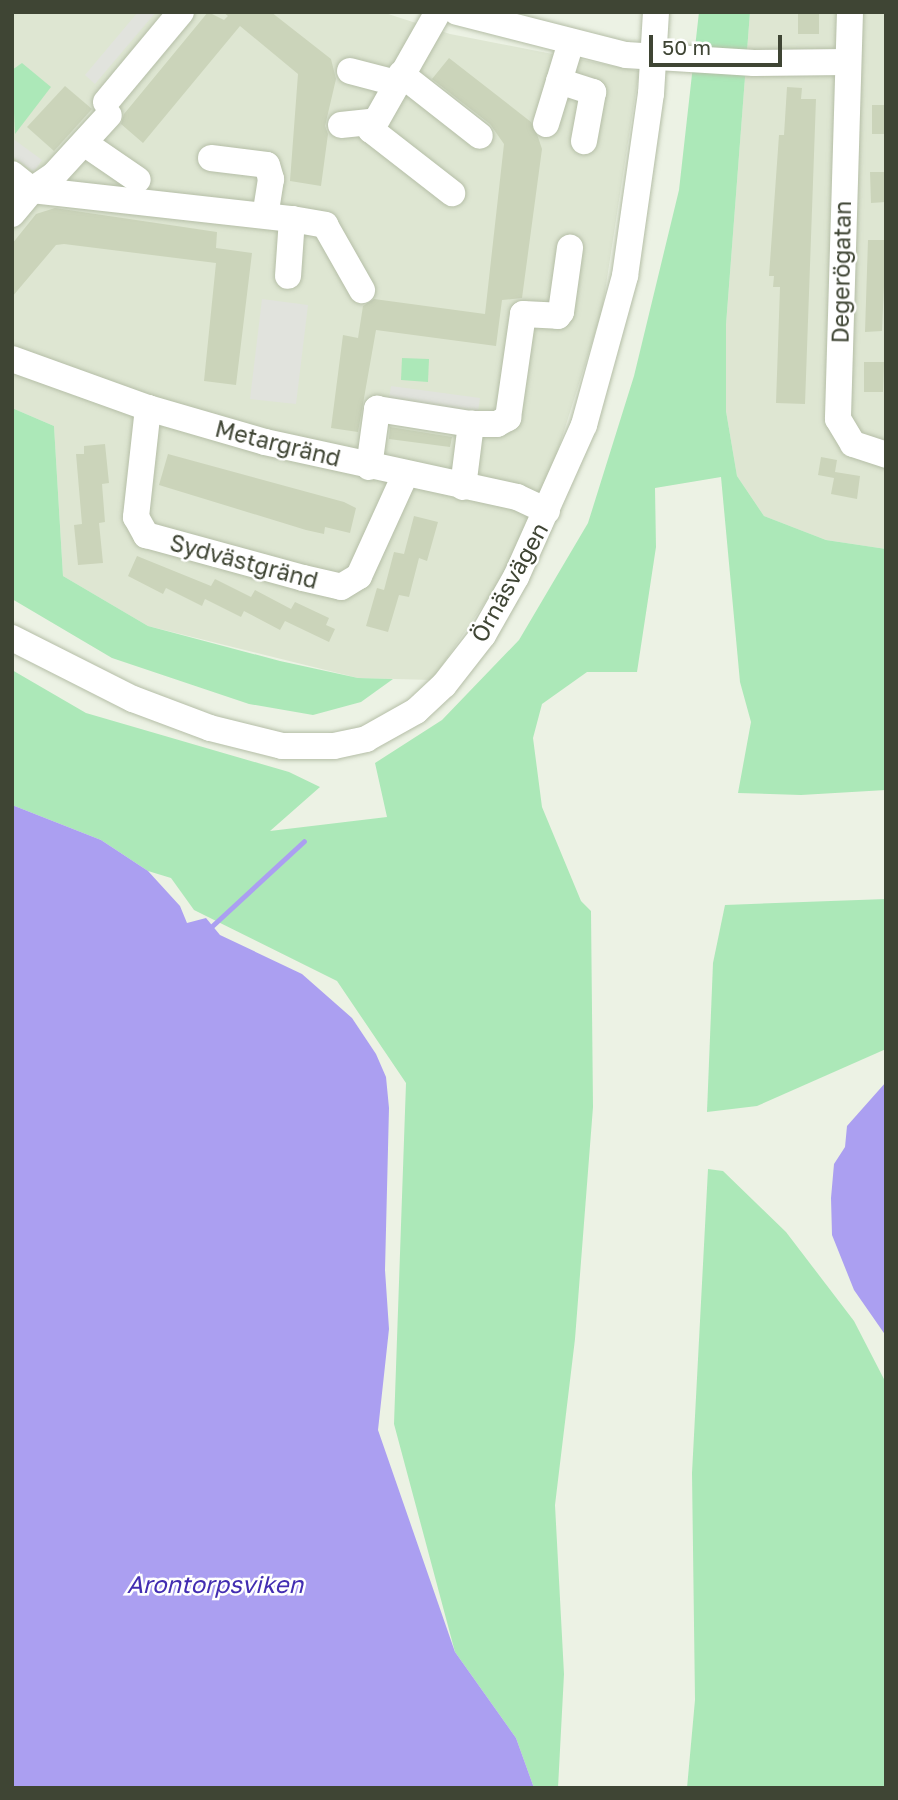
<!DOCTYPE html>
<html>
<head>
<meta charset="utf-8">
<style>
  body { margin:0 }
  #map { position:relative; width:898px; height:1800px; overflow:hidden; background:#ecf2e4; font-family:"Golos Text",sans-serif }
  div>[style] { position:absolute }
  .residential>* { inset:0; background:#dee6d2 }
  .green>* { inset:0; background:#ace8b8 }
  .parking>* { inset:0; background:#e1e3dd }
  .water>* { inset:0; background:#ab9ff1 }
  .stream>* { height:5px; margin:-2.5px; padding:0 2.5px; transform-origin:2.5px; border-radius:2.5px; background:#ab9ff1 }
  .building>* { inset:0; background:#cbd4ba }
  .roads { filter:drop-shadow(0 0 2px #b5bea7) drop-shadow(0 0 2px #b5bea7) }
  .minor>* { height:26px; margin:-13px; padding:0 13px; transform-origin:13px; border-radius:13px; background:#fff }
  span { translate:-50% -50%; white-space:nowrap; text-align:center; line-height:1.15; -webkit-text-stroke:5px #fff; paint-order:stroke }
  .street-label { font-size:23px; color:#3f4534 }
  .water-label { font-size:24px; color:#422db1; font-style:italic }
  .frame { position:absolute; inset:0; border:14px solid #3f4534; pointer-events:none }
  .scale { position:absolute; left:649px; top:35px; width:133px; height:32px; box-sizing:border-box; border:4px solid #3f4534; border-top:0; padding-left:9px; font-size:21px; line-height:24px; white-space:nowrap; color:#3f4534; -webkit-text-stroke:5px #fff; paint-order:stroke }
</style>
</head>
<body>
<div id="map">
  <div class="residential">
    <i style="clip-path:polygon(12px 12px,382px 12px,450px 34px,639px 71px,602px 311px,551px 472px,499px 582px,432px 680px,358px 678px,148px 626px,63px 576px,54px 426px,12px 408px)"></i>
    <i style="clip-path:polygon(750px 12px,886px 12px,886px 549px,826px 540px,764px 516px,737px 476px,726px 411px,726px 325px)"></i>
  </div>
  <div class="green">
    <i style="clip-path:polygon(699px 12px,750px 12px,726px 325px,726px 411px,737px 476px,764px 516px,826px 540px,886px 549px,886px 790px,801px 795px,738px 793px,751px 722px,740px 682px,721px 477px,655px 488px,656px 547px,637px 672px,587px 672px,542px 704px,533px 738px,542px 807px,581px 901px,591px 911px,593px 1107px,575px 1339px,555px 1505px,564px 1674px,558px 1788px,534px 1788px,516px 1738px,455px 1652px,394px 1424px,406px 1083px,337px 981px,194px 910px,171px 878px,148px 871px,101px 840px,12px 805px,12px 670px,86px 713px,289px 772px,320px 787px,270px 831px,387px 817px,375px 763px,442px 720px,519px 640px,588px 523px,634px 376px,679px 190px)"></i>
    <i style="clip-path:polygon(22px 63px,51px 87px,15px 134px,12px 70px)"></i>
    <i style="clip-path:polygon(402px 358px,429px 359px,428px 382px,401px 380px)"></i>
    <i style="clip-path:polygon(12px 408px,54px 426px,63px 576px,148px 626px,280px 661px,358px 678px,393px 679px,361px 702px,313px 715px,249px 704px,112px 658px,12px 599px)"></i>
    <i style="clip-path:polygon(886px 899px,886px 1049px,757px 1106px,707px 1112px,713px 963px,725px 905px)"></i>
    <i style="clip-path:polygon(708px 1169px,723px 1171px,786px 1232px,854px 1321px,886px 1383px,886px 1788px,687px 1788px,695px 1700px,692px 1473px)"></i>
  </div>
  <div class="parking">
    <i style="clip-path:polygon(138px 12px,156px 12px,95px 84px,85px 75px)"></i>
    <i style="clip-path:polygon(12px 138px,42px 160px,34px 172px,12px 156px)"></i>
    <i style="clip-path:polygon(262px 299px,308px 305px,296px 404px,250px 399px)"></i>
    <i style="clip-path:polygon(391px 386px,480px 398px,478px 412px,389px 399px)"></i>
  </div>
  <div class="water">
    <i style="clip-path:polygon(12px 805px,101px 840px,148px 871px,180px 906px,187px 923px,206px 918px,220px 935px,302px 974px,352px 1018px,376px 1054px,386px 1077px,389px 1108px,385px 1270px,389px 1329px,378px 1430px,455px 1652px,516px 1738px,534px 1788px,12px 1788px)"></i>
    <i style="clip-path:polygon(886px 1082px,886px 1336px,854px 1290px,832px 1235px,831px 1198px,834px 1164px,845px 1147px,847px 1126px)"></i>
  </div>
  <div class="stream">
    <i style="left:212px;top:926px;width:125px;rotate:-42.7deg"></i>
  </div>
  <div class="building">
    <i style="clip-path:polygon(208px 12px,224px 20px,228px 16px,223px 12px,271px 12px,331px 59px,336px 79px,325px 126px,328px 134px,321px 186px,290px 181px,298px 74px,240px 26px,143px 143px,121px 124px,124px 114px)"></i>
    <i style="clip-path:polygon(798px 12px,819px 12px,819px 34px,798px 34px)"></i>
    <i style="clip-path:polygon(449px 58px,531px 122px,538px 137px,542px 149px,522px 298px,502px 300px,496px 346px,376px 330px,358px 432px,331px 428px,343px 335px,358px 338px,363px 306px,374px 299px,485px 314px,504px 144px,490px 124px,432px 79px)"></i>
    <i style="clip-path:polygon(65px 86px,92px 109px,54px 151px,27px 127px)"></i>
    <i style="clip-path:polygon(787px 87px,802px 88px,801px 99px,816px 99px,805px 404px,776px 403px,780px 287px,773px 287px,774px 276px,769px 276px,779px 135px,784px 135px)"></i>
    <i style="clip-path:polygon(872px 105px,886px 105px,886px 134px,872px 134px)"></i>
    <i style="clip-path:polygon(870px 172px,886px 172px,886px 202px,871px 203px)"></i>
    <i style="clip-path:polygon(55px 208px,217px 232px,216px 248px,252px 253px,236px 385px,204px 381px,216px 263px,64px 244px,56px 245px,12px 297px,12px 244px,36px 214px)"></i>
    <i style="clip-path:polygon(868px 240px,886px 240px,882px 331px,865px 332px)"></i>
    <i style="clip-path:polygon(864px 362px,884px 362px,883px 392px,864px 392px)"></i>
    <i style="clip-path:polygon(390px 427px,452px 437px,450px 447px,389px 439px)"></i>
    <i style="clip-path:polygon(105px 444px,109px 483px,102px 484px,105px 522px,99px 523px,103px 563px,78px 565px,74px 525px,82px 524px,76px 454px,84px 454px,84px 446px)"></i>
    <i style="clip-path:polygon(168px 454px,344px 502px,356px 508px,350px 533px,325px 527px,324px 534px,306px 530px,159px 485px)"></i>
    <i style="clip-path:polygon(821px 457px,837px 460px,835px 472px,860px 476px,857px 499px,831px 494px,834px 478px,818px 475px)"></i>
    <i style="clip-path:polygon(414px 516px,438px 522px,427px 561px,419px 558px,409px 597px,399px 595px,388px 632px,366px 626px,377px 588px,384px 590px,394px 552px,404px 554px)"></i>
    <i style="clip-path:polygon(137px 556px,211px 586px,215px 579px,251px 597px,255px 590px,291px 609px,295px 602px,329px 618px,326px 625px,335px 629px,329px 642px,285px 621px,280px 630px,244px 611px,241px 617px,205px 599px,202px 606px,166px 588px,163px 594px,128px 576px)"></i>
  </div>
  <div class="roads">
    <div class="minor">
      <i style="left:438px;top:12px;width:136px;rotate:119.6deg"></i>
      <i style="left:371px;top:130px;width:103px;rotate:37.9deg"></i>
      <i style="left:457px;top:12px;width:174px;rotate:14.3deg"></i>
      <i style="left:626px;top:55px;width:128px;rotate:3.6deg"></i>
      <i style="left:754px;top:63px;width:93px;rotate:-0.6deg"></i>
      <i style="left:850px;top:12px;width:407px;rotate:91.7deg"></i>
      <i style="left:838px;top:419px;width:29px;rotate:59deg"></i>
      <i style="left:853px;top:444px;width:35px;rotate:18deg"></i>
      <i style="left:350px;top:71px;width:48px;rotate:14.6deg"></i>
      <i style="left:401px;top:74px;width:100px;rotate:38.1deg"></i>
      <i style="left:559px;top:81px;width:36px;rotate:18deg"></i>
      <i style="left:593px;top:92px;width:50px;rotate:100.4deg"></i>
      <i style="left:106px;top:102px;width:117px;rotate:-50.2deg"></i>
      <i style="left:546px;top:124px;width:86px;rotate:-73deg"></i>
      <i style="left:341px;top:125px;width:31px;rotate:-6deg"></i>
      <i style="left:84px;top:143px;width:65px;rotate:34.4deg"></i>
      <i style="left:211px;top:158px;width:56px;rotate:7.1deg"></i>
      <i style="left:267px;top:165px;width:15px;rotate:74deg"></i>
      <i style="left:271px;top:179px;width:36px;rotate:99deg"></i>
      <i style="left:12px;top:174px;width:26px;rotate:39deg"></i>
      <i style="left:32px;top:190px;width:27px;rotate:-34deg"></i>
      <i style="left:54px;top:175px;width:81px;rotate:-47.5deg"></i>
      <i style="left:12px;top:214px;width:31px;rotate:-50deg"></i>
      <i style="left:32px;top:190px;width:262px;rotate:6.4deg"></i>
      <i style="left:292px;top:219px;width:57px;rotate:94deg"></i>
      <i style="left:292px;top:219px;width:34px;rotate:10deg"></i>
      <i style="left:325px;top:225px;width:75px;rotate:60.4deg"></i>
      <i style="left:12px;top:359px;width:145px;rotate:19.8deg"></i>
      <i style="left:148px;top:408px;width:122px;rotate:16.2deg"></i>
      <i style="left:265px;top:442px;width:258px;rotate:12.3deg"></i>
      <i style="left:517px;top:497px;width:33px;rotate:25deg"></i>
      <i style="left:148px;top:408px;width:110px;rotate:96.3deg"></i>
      <i style="left:136px;top:517px;width:21px;rotate:61deg"></i>
      <i style="left:146px;top:535px;width:163px;rotate:15.3deg"></i>
      <i style="left:303px;top:578px;width:39px;rotate:13deg"></i>
      <i style="left:341px;top:587px;width:21px;rotate:-31deg"></i>
      <i style="left:359px;top:576px;width:111px;rotate:-65.5deg"></i>
      <i style="left:369px;top:467px;width:59px;rotate:-82.1deg"></i>
      <i style="left:377px;top:409px;width:95px;rotate:9.1deg"></i>
      <i style="left:471px;top:424px;width:26px"></i>
      <i style="left:497px;top:424px;width:13px;rotate:-29deg"></i>
      <i style="left:508px;top:418px;width:105px;rotate:-81.8deg"></i>
      <i style="left:523px;top:314px;width:35px;rotate:3deg"></i>
      <i style="left:558px;top:316px;width:5px;rotate:-53deg"></i>
      <i style="left:561px;top:312px;width:65px;rotate:-82deg"></i>
      <i style="left:463px;top:487px;width:64px;rotate:-82.8deg"></i>
      <i style="left:12px;top:638px;width:136px;rotate:26.8deg"></i>
      <i style="left:133px;top:699px;width:82px;rotate:20.6deg"></i>
      <i style="left:210px;top:728px;width:74px;rotate:14deg"></i>
      <i style="left:282px;top:746px;width:52px"></i>
      <i style="left:334px;top:746px;width:33px;rotate:-12deg"></i>
      <i style="left:366px;top:739px;width:57px;rotate:-29.2deg"></i>
      <i style="left:416px;top:711px;width:38px;rotate:-43deg"></i>
      <i style="left:444px;top:685px;width:63px;rotate:-52deg"></i>
      <i style="left:483px;top:635px;width:67px;rotate:-60.4deg"></i>
      <i style="left:516px;top:577px;width:167px;rotate:-65.9deg"></i>
      <i style="left:584px;top:425px;width:155px;rotate:-74.6deg"></i>
      <i style="left:625px;top:276px;width:184px;rotate:-81.9deg"></i>
      <i style="left:651px;top:94px;width:82px;rotate:-86.5deg"></i>
    </div>
  </div>
  <div class="street-label">
    <span style="left:841px;top:272px;rotate:-89deg">Degerögatan</span>
    <span style="left:278px;top:443px;rotate:14deg">Metargränd</span>
    <span style="left:244px;top:561px;rotate:15deg">Sydvästgränd</span>
    <span style="left:509px;top:582px;rotate:-61deg">Örnäsvägen</span>
  </div>
  <div class="water-label">
    <span style="left:215px;top:1584px">Arontorpsviken</span>
  </div>
  <div class="frame"></div>
  <div class="scale">50 m</div>
</div>
</body>
</html>
